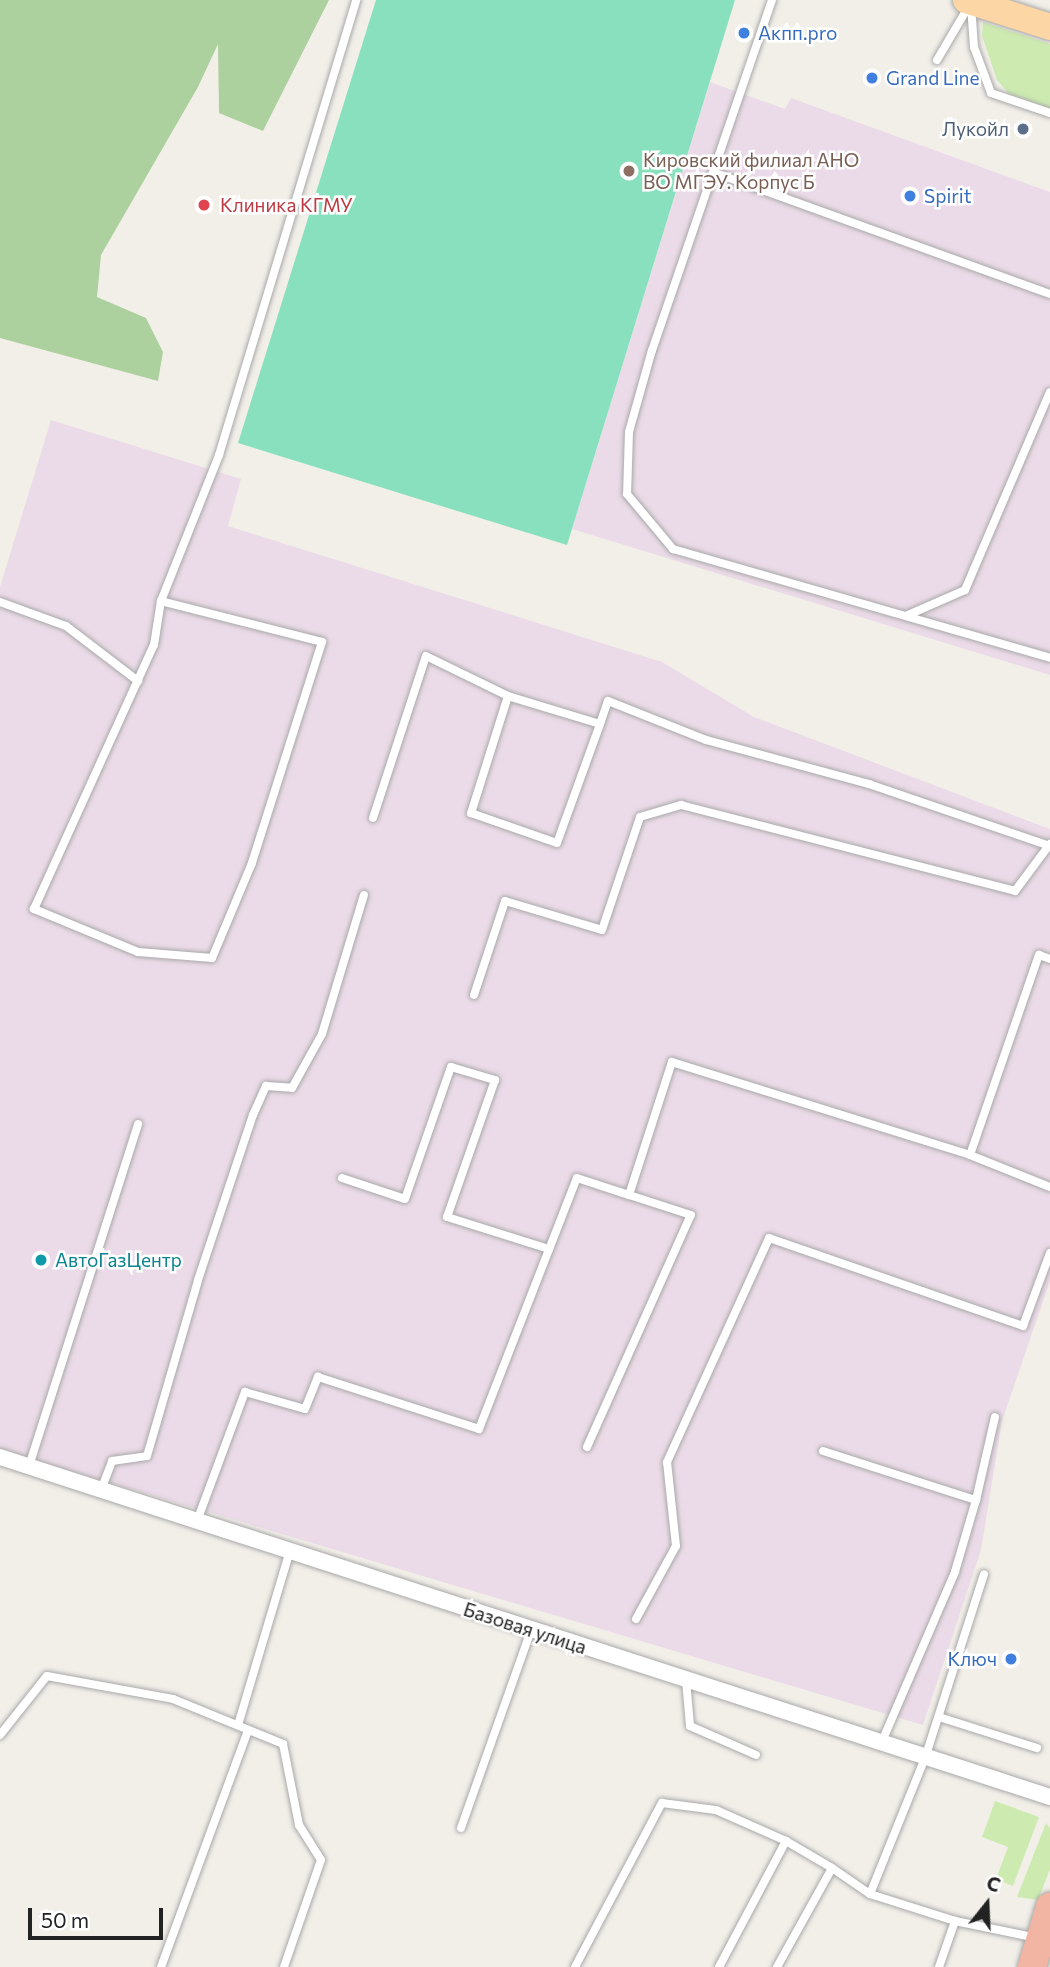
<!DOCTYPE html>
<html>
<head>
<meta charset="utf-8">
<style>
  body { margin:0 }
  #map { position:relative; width:1050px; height:1967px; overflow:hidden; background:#f2efe9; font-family:Commissioner,sans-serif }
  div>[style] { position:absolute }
  .industrial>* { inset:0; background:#ebdbe8 }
  .grass>* { inset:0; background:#cdebb0 }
  .forest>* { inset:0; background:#add19e }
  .pitch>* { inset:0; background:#88e0be }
  .roads { filter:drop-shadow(0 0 2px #a9a9a9) drop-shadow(0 0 2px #a9a9a9) }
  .service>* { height:8px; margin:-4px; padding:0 4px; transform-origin:4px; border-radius:4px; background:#fff }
  .minor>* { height:16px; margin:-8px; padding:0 8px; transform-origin:8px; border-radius:8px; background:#fff }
  .primary>* { height:26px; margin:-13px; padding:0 13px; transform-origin:13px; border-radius:13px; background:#fcd6a4 }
  .trunk>* { height:28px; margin:-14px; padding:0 14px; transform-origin:14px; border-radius:14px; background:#f2b4a3 }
  .dots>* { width:19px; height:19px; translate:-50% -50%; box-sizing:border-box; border:4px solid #fff; border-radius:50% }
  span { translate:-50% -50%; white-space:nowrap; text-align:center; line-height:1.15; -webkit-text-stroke:5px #fff; paint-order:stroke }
  .shop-label { font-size:19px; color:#366cbe }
  .left { translate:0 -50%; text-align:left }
  .right { translate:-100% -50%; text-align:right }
  .service-label { font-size:19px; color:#4e5e75 }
  .education-label { font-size:19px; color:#785e54 }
  .health-label { font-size:19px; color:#be3a42 }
  .culture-label { font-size:19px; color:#0d838f }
  .street-label { font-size:19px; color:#222 }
  .north { position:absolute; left:952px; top:1869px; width:70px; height:70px; -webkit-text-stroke:5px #fff; paint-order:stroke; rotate:18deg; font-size:19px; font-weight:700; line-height:28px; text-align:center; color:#222 }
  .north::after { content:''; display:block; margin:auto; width:24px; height:32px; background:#222; clip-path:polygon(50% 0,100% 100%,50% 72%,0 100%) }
  .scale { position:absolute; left:28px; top:1908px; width:135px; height:32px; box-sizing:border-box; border:4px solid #222; border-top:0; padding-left:9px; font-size:21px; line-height:24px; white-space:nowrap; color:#222; -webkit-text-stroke:5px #fff; paint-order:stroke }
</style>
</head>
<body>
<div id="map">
  <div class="industrial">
    <i style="clip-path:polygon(710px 82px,785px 109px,791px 98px,1050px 192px,1050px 675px,572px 529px)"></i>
    <i style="clip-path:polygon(51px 420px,241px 479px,228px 526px,662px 662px,754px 717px,1050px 829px,1050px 1281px,1002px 1421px,981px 1550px,923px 1725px,0 1450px,0 587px)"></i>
  </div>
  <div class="grass">
    <i style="clip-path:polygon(983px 22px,1050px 44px,1050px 109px,1009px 94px,997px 80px,982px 36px)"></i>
    <i style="clip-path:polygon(995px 1801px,1039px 1817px,1013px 1886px,996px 1879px,1008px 1847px,982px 1837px)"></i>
    <i style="clip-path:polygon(1046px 1823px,1050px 1828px,1050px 1869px,1038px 1900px,1017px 1897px)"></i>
  </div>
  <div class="forest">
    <i style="clip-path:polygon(0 0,329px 0,263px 131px,219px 113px,218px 44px,198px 87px,101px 255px,97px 297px,146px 318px,163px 352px,158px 381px,0 338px)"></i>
  </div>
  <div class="pitch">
    <i style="clip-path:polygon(376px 0,735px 0,567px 545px,238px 443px)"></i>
  </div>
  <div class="roads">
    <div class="service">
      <i style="left:772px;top:0;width:370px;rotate:108.9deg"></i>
      <i style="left:652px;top:350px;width:85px;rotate:105.7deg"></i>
      <i style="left:629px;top:432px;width:62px;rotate:91.8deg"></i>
      <i style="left:627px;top:494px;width:72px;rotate:50.1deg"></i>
      <i style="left:673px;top:549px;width:392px;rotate:16.1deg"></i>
      <i style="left:971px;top:5px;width:42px;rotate:85.9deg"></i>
      <i style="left:974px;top:47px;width:49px;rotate:69.7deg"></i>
      <i style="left:991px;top:93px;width:62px;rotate:18.7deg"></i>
      <i style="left:937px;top:60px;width:65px;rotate:-59.5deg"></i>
      <i style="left:713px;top:172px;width:358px;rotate:19.9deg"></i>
      <i style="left:161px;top:601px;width:166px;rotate:14.3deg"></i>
      <i style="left:322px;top:642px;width:232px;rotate:107.6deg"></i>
      <i style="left:252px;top:863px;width:103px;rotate:112.8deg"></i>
      <i style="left:212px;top:958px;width:74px;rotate:-175.4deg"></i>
      <i style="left:138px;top:952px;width:113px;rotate:-157.5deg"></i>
      <i style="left:34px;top:909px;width:290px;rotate:-65.6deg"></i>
      <i style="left:154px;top:645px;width:45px;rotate:-81deg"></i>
      <i style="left:161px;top:601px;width:157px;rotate:-68.3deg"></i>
      <i style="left:219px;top:455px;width:475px;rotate:-73.2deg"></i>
      <i style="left:0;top:602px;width:70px;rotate:20deg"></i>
      <i style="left:66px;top:626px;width:91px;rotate:37.4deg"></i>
      <i style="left:908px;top:615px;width:62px;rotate:-23.7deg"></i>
      <i style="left:965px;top:590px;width:215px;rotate:-66.8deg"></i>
      <i style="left:600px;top:724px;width:96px;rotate:-163.1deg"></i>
      <i style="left:508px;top:696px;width:123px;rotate:107.5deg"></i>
      <i style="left:471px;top:813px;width:91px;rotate:19.2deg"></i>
      <i style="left:557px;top:843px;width:127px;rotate:-70.1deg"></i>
      <i style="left:600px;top:724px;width:24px;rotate:-71deg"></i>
      <i style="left:608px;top:701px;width:105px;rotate:21.7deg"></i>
      <i style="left:706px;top:740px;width:169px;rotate:15.1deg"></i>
      <i style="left:869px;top:784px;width:191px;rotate:18.9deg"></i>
      <i style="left:373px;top:818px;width:170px;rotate:-71.9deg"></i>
      <i style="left:426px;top:656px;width:91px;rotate:26deg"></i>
      <i style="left:474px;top:995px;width:99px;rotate:-71.7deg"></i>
      <i style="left:505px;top:901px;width:101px;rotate:16.6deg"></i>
      <i style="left:602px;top:930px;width:119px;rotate:-71.4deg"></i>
      <i style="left:640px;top:817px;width:43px;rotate:-16.3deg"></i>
      <i style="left:681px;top:805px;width:345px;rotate:14.4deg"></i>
      <i style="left:1015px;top:891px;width:59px;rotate:-53.3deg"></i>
      <i style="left:970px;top:1155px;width:212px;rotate:-71deg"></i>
      <i style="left:1039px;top:955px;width:12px;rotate:20deg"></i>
      <i style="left:342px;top:1178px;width:66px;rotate:18.4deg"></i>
      <i style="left:405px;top:1199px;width:140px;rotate:-70.8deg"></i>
      <i style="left:451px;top:1067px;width:46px;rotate:16.5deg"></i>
      <i style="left:495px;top:1080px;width:145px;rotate:109.3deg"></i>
      <i style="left:447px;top:1217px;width:107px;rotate:17.4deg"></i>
      <i style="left:587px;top:1447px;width:254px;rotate:-65.9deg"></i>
      <i style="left:691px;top:1215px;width:65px;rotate:-162.1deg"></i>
      <i style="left:823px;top:1451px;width:161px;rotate:17.8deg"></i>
      <i style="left:976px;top:1500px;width:75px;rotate:106.3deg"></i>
      <i style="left:955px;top:1572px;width:187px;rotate:113.3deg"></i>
      <i style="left:29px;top:1466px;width:359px;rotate:-72.3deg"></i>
      <i style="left:101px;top:1490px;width:31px;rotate:-69deg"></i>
      <i style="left:112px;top:1461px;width:35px;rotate:-8deg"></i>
      <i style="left:147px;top:1456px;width:183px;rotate:-73.8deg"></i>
      <i style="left:198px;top:1280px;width:174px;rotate:-71.6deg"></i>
      <i style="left:253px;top:1115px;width:32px;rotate:-66deg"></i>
      <i style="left:266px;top:1086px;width:26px;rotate:4deg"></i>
      <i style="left:292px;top:1088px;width:62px;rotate:-60.9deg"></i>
      <i style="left:322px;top:1034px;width:145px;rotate:-73.2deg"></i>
      <i style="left:976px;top:1500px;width:85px;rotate:-77.1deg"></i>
      <i style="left:197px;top:1521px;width:138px;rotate:-69.6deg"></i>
      <i style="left:245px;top:1392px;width:62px;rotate:15.8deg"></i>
      <i style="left:305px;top:1409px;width:35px;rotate:-68deg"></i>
      <i style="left:318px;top:1377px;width:169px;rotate:17.9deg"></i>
      <i style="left:479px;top:1429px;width:269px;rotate:-68.7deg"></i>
      <i style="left:577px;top:1178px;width:55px;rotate:18.1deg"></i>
      <i style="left:629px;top:1195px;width:140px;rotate:-72.1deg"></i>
      <i style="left:672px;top:1062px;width:312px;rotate:17.3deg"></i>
      <i style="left:970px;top:1155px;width:86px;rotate:21.8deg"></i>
      <i style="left:636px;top:1619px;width:83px;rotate:-61.3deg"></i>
      <i style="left:676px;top:1546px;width:84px;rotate:-96.1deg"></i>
      <i style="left:667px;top:1462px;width:246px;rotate:-65.5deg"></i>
      <i style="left:769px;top:1238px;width:269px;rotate:19.1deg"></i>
      <i style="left:1023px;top:1326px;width:78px;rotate:-69.7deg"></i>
      <i style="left:686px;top:1680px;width:46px;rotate:85deg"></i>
      <i style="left:690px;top:1726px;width:72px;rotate:23.7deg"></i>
      <i style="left:939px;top:1717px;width:103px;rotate:17.6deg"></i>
      <i style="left:238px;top:1725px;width:182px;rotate:-73.4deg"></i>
      <i style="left:0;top:1735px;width:75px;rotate:-51.5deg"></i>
      <i style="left:47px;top:1676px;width:128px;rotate:10.3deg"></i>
      <i style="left:173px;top:1699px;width:119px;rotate:22.2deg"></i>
      <i style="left:283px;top:1744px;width:83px;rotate:78.8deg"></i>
      <i style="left:299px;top:1825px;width:41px;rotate:57.8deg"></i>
      <i style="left:321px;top:1860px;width:113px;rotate:109.1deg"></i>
      <i style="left:461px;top:1828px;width:210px;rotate:-70.5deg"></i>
      <i style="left:870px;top:1894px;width:89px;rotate:17.6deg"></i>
      <i style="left:955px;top:1921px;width:84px;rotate:11.7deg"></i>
      <i style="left:161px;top:1967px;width:252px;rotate:-69.8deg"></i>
      <i style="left:575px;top:1967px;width:186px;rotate:-62.1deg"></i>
      <i style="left:662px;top:1803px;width:54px;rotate:7.4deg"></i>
      <i style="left:716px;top:1810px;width:77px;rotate:23.9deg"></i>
      <i style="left:719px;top:1967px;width:143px;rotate:-62deg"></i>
      <i style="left:786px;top:1841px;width:53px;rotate:30.4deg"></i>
      <i style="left:777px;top:1967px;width:113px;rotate:-60.9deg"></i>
      <i style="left:832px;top:1868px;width:46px;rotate:34.4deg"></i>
      <i style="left:870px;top:1894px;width:147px;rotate:-68deg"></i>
      <i style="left:925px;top:1758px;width:193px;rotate:-72.2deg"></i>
      <i style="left:939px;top:1967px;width:49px;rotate:-70.8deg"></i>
    </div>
    <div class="minor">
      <i style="left:0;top:1457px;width:1104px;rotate:17.94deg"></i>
    </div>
    <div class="primary">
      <i style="left:966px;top:0;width:88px;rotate:17.8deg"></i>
    </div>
    <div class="trunk">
      <i style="left:1032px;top:1967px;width:63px;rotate:-73.3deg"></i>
    </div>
  </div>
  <div class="dots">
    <i style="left:744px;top:33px;background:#3f7fe0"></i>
    <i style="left:872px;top:78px;background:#3f7fe0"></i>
    <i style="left:1023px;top:129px;background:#5c6f8a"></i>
    <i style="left:629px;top:171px;background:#8d6e63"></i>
    <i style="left:910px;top:196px;background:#3f7fe0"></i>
    <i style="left:204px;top:205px;background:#e0444e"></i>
    <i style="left:41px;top:1260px;background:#0f9aa8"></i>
    <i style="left:1011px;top:1659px;background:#3f7fe0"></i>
  </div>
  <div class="shop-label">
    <span class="left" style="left:758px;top:33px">Акпп.pro</span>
    <span class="left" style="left:886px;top:78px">Grand Line</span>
    <span class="left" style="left:924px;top:196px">Spirit</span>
    <span class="right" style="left:997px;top:1659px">Ключ</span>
  </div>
  <div class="service-label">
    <span class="right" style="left:1009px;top:129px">Лукойл</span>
  </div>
  <div class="education-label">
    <span class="left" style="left:643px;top:171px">Кировский филиал АНО<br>ВО МГЭУ. Корпус Б</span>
  </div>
  <div class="health-label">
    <span class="left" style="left:220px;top:205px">Клиника КГМУ</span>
  </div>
  <div class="culture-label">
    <span class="left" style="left:55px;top:1260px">АвтоГазЦентр</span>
  </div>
  <div class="street-label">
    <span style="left:525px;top:1628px;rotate:18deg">Базовая улица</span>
  </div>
  <div class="north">С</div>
  <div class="scale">50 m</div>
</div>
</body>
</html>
